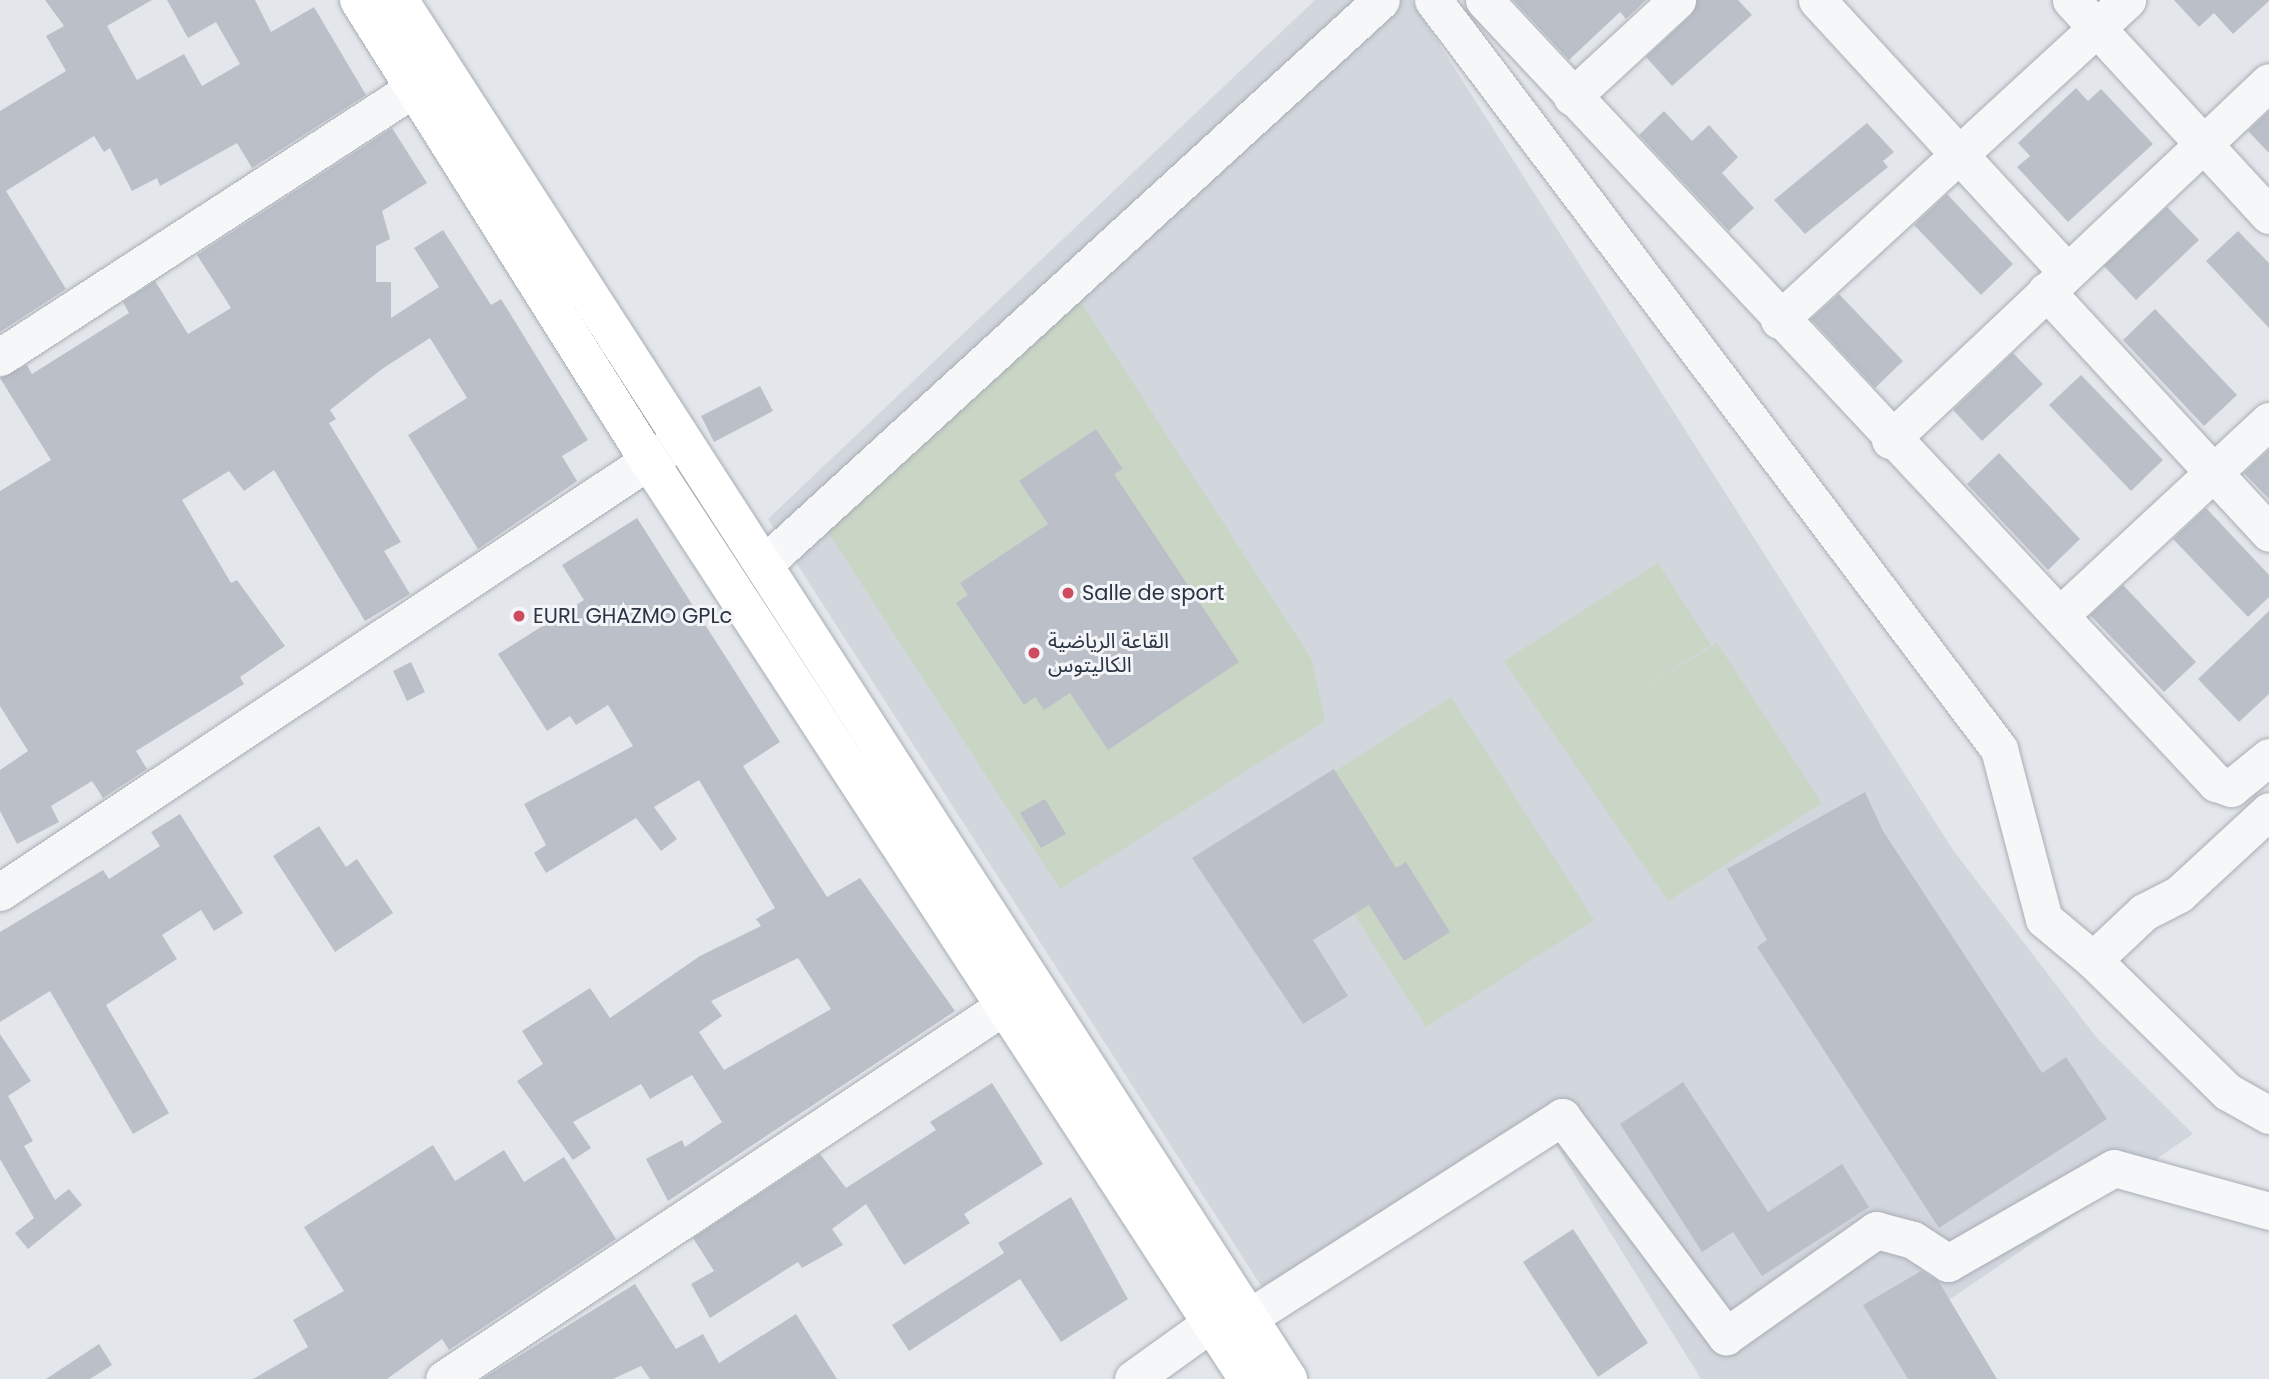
<!DOCTYPE html>
<html>
<head>
<meta charset="utf-8">
<style>
  body { margin:0 }
  #map { position:relative; width:2269px; height:1379px; overflow:hidden; background:#e3e7eb; font-family:Poppins,"Noto Sans Arabic",sans-serif }
  div>[style] { position:absolute }
  .built>* { inset:0; background:#d2d6dd }
  .green>* { inset:0; background:#c9d5c5 }
  .building>* { inset:0; background:#bbc0c8 }
  .roads { filter:drop-shadow(0 0 2px #a8aeb5) drop-shadow(0 0 2px #a8aeb5) }
  .minor>* { height:37px; margin:-18.5px; padding:0 18.5px; transform-origin:18.5px; border-radius:18.5px; background:#f6f7f9 }
  .major>* { height:38px; margin:-19px; padding:0 19px; transform-origin:19px; border-radius:19px; background:#fff }
  .dots>* { width:19px; height:19px; translate:-50% -50%; box-sizing:border-box; border:4px solid #f3f5f8; border-radius:50% }
  span { translate:-50% -50%; white-space:nowrap; text-align:center; line-height:1.15; -webkit-text-stroke:6px #f3f5f8; paint-order:stroke }
  .poi-label { font-size:21px; color:#2b3443 }
  .left { translate:0 -50%; text-align:left }
</style>
</head>
<body>
<div id="map">
  <div class="built">
    <i style="clip-path:polygon(1315px 0,1411px 0,1953px 850px,2096px 1037px,2193px 1134px,1890px 1340px,1945px 1379px,1701px 1379px,1540px 1119px,1265px 1292px,768px 519px)"></i>
  </div>
  <div class="green">
    <i style="clip-path:polygon(1080px 301px,1312px 660px,1325px 721px,1060px 889px,824px 526px)"></i>
    <i style="clip-path:polygon(1658px 563px,1711px 645px,1587px 725px,1717px 643px,1822px 803px,1668px 901px,1504px 661px)"></i>
    <i style="clip-path:polygon(1451px 697px,1594px 920px,1426px 1027px,1284px 804px)"></i>
  </div>
  <div class="building">
    <i style="clip-path:polygon(45px 0,152px 0,107px 26px,137px 80px,184px 54px,202px 86px,240px 64px,216px 22px,188px 38px,167px 0,255px 0,271px 32px,314px 7px,366px 95px,252px 168px,237px 143px,160px 186px,157px 178px,132px 191px,110px 148px,104px 152px,94px 136px,6px 191px,66px 289px,0 332px,0 111px,66px 71px,46px 36px,64px 26px)"></i>
    <i style="clip-path:polygon(1513px 0,1646px 0,1626px 19px,1620px 12px,1569px 60px)"></i>
    <i style="clip-path:polygon(1697px 0,1738px 0,1752px 15px,1672px 86px,1646px 57px,1691px 15px)"></i>
    <i style="clip-path:polygon(2174px 0,2269px 0,2269px 1px,2233px 34px,2214px 13px,2199px 27px)"></i>
    <i style="clip-path:polygon(2076px 88px,2088px 101px,2101px 89px,2153px 144px,2068px 222px,2017px 167px,2030px 156px,2018px 143px)"></i>
    <i style="clip-path:polygon(1664px 111px,1692px 141px,1709px 125px,1738px 157px,1722px 173px,1754px 208px,1729px 231px,1639px 135px)"></i>
    <i style="clip-path:polygon(2269px 111px,2269px 153px,2248px 131px)"></i>
    <i style="clip-path:polygon(1867px 123px,1894px 152px,1883px 161px,1888px 167px,1805px 234px,1774px 200px)"></i>
    <i style="clip-path:polygon(392px 128px,427px 183px,382px 211px,390px 239px,376px 246px,376px 282px,391px 282px,391px 318px,439px 287px,414px 248px,443px 230px,491px 305px,501px 299px,588px 440px,562px 456px,577px 481px,478px 549px,408px 435px,467px 398px,430px 338px,382px 369px,330px 410px,336px 419px,329px 423px,401px 542px,384px 551px,410px 594px,365px 621px,274px 470px,244px 491px,229px 471px,182px 500px,231px 583px,237px 580px,285px 646px,240px 677px,244px 684px,136px 751px,147px 769px,103px 798px,92px 781px,51px 806px,59px 822px,17px 844px,0 811px,0 770px,28px 751px,0 706px,0 491px,51px 460px,0 378px,27px 365px,32px 374px,129px 313px,123px 302px,155px 281px,188px 334px,231px 308px,197px 255px)"></i>
    <i style="clip-path:polygon(1947px 194px,2013px 264px,1981px 295px,1914px 225px)"></i>
    <i style="clip-path:polygon(2167px 207px,2199px 240px,2136px 300px,2104px 266px)"></i>
    <i style="clip-path:polygon(2238px 231px,2269px 263px,2269px 328px,2206px 261px)"></i>
    <i style="clip-path:polygon(1839px 294px,1903px 361px,1875px 388px,1811px 319px)"></i>
    <i style="clip-path:polygon(2155px 309px,2237px 395px,2204px 426px,2123px 340px)"></i>
    <i style="clip-path:polygon(2013px 353px,2043px 384px,1982px 441px,1953px 410px)"></i>
    <i style="clip-path:polygon(2081px 375px,2163px 460px,2131px 491px,2049px 405px)"></i>
    <i style="clip-path:polygon(760px 386px,773px 411px,714px 442px,701px 416px)"></i>
    <i style="clip-path:polygon(1096px 429px,1123px 469px,1114px 474px,1239px 662px,1108px 750px,1070px 693px,1044px 710px,1035px 697px,1024px 705px,956px 603px,968px 595px,960px 583px,1048px 524px,1019px 481px)"></i>
    <i style="clip-path:polygon(2269px 450px,2269px 499px,2244px 473px)"></i>
    <i style="clip-path:polygon(1999px 453px,2080px 539px,2048px 570px,1967px 484px)"></i>
    <i style="clip-path:polygon(2206px 508px,2269px 575px,2269px 597px,2248px 617px,2173px 539px)"></i>
    <i style="clip-path:polygon(evenodd,637px 518px,780px 742px,743px 766px,827px 897px,860px 878px,955px 1011px,668px 1201px,646px 1159px,682px 1140px,685px 1147px,722px 1122px,692px 1075px,650px 1099px,641px 1084px,573px 1122px,591px 1148px,573px 1160px,517px 1081px,543px 1064px,522px 1031px,590px 988px,610px 1018px,700px 956px,761px 926px,756px 919px,775px 908px,699px 780px,654px 807px,677px 839px,661px 851px,636px 818px,546px 873px,534px 853px,546px 845px,524px 804px,633px 746px,608px 705px,576px 725px,570px 716px,547px 731px,498px 654px,584px 600px,562px 565px,637px 518px,798px 958px,831px 1009px,724px 1070px,699px 1032px,722px 1016px,711px 1001px,798px 958px)"></i>
    <i style="clip-path:polygon(2123px 585px,2196px 662px,2164px 692px,2090px 615px)"></i>
    <i style="clip-path:polygon(2269px 611px,2269px 694px,2239px 722px,2198px 679px)"></i>
    <i style="clip-path:polygon(411px 662px,425px 692px,407px 701px,393px 671px)"></i>
    <i style="clip-path:polygon(1334px 769px,1396px 868px,1406px 862px,1450px 932px,1404px 961px,1369px 905px,1313px 940px,1348px 996px,1303px 1024px,1192px 858px)"></i>
    <i style="clip-path:polygon(1865px 792px,1883px 831px,2042px 1073px,2066px 1057px,2107px 1119px,1939px 1228px,1757px 947px,1767px 940px,1727px 869px)"></i>
    <i style="clip-path:polygon(1045px 799px,1066px 834px,1041px 848px,1020px 813px)"></i>
    <i style="clip-path:polygon(180px 814px,243px 913px,214px 931px,201px 910px,162px 935px,177px 959px,106px 1005px,169px 1113px,133px 1134px,50px 991px,0 1022px,0 932px,103px 870px,109px 879px,160px 846px,151px 832px)"></i>
    <i style="clip-path:polygon(319px 826px,346px 867px,357px 859px,393px 913px,335px 952px,273px 856px)"></i>
    <i style="clip-path:polygon(0 1034px,31px 1081px,8px 1096px,33px 1141px,24px 1146px,55px 1200px,69px 1189px,82px 1205px,28px 1249px,15px 1233px,34px 1218px,0 1159px)"></i>
    <i style="clip-path:polygon(1683px 1082px,1768px 1212px,1842px 1164px,1869px 1207px,1762px 1276px,1733px 1232px,1702px 1252px,1620px 1124px)"></i>
    <i style="clip-path:polygon(992px 1083px,1043px 1164px,964px 1214px,970px 1223px,904px 1265px,866px 1204px,832px 1229px,843px 1245px,802px 1268px,798px 1262px,710px 1318px,691px 1284px,714px 1271px,693px 1238px,820px 1154px,846px 1188px,936px 1130px,930px 1122px)"></i>
    <i style="clip-path:polygon(433px 1145px,455px 1181px,504px 1150px,524px 1182px,564px 1157px,616px 1239px,449px 1350px,442px 1339px,387px 1379px,253px 1379px,308px 1347px,293px 1320px,344px 1291px,304px 1227px)"></i>
    <i style="clip-path:polygon(1071px 1197px,1128px 1299px,1061px 1342px,1020px 1279px,909px 1351px,892px 1325px,1004px 1253px,998px 1243px)"></i>
    <i style="clip-path:polygon(1573px 1229px,1648px 1343px,1598px 1377px,1523px 1262px)"></i>
    <i style="clip-path:polygon(1921px 1271px,1939px 1282px,1997px 1379px,1908px 1379px,1863px 1305px)"></i>
    <i style="clip-path:polygon(635px 1284px,676px 1349px,703px 1334px,719px 1363px,796px 1314px,837px 1379px,650px 1379px,641px 1366px,613px 1379px,482px 1379px)"></i>
    <i style="clip-path:polygon(99px 1344px,112px 1365px,90px 1379px,46px 1379px)"></i>
  </div>
  <div class="roads">
    <div class="minor">
      <i style="left:1433px;top:0;width:939px;rotate:52.92deg"></i>
      <i style="left:1999px;top:749px;width:176px;rotate:75.2deg"></i>
      <i style="left:2044px;top:919px;width:64px;rotate:39.9deg"></i>
      <i style="left:2093px;top:960px;width:70px;rotate:-43.3deg"></i>
      <i style="left:2144px;top:912px;width:39px;rotate:-27deg"></i>
      <i style="left:2179px;top:894px;width:122px;rotate:-42.7deg"></i>
      <i style="left:1484px;top:0;width:1072px;rotate:46.93deg"></i>
      <i style="left:2216px;top:783px;width:16px;rotate:18deg"></i>
      <i style="left:2231px;top:788px;width:49px;rotate:-39.2deg"></i>
      <i style="left:1817px;top:0;width:369px;rotate:47.4deg"></i>
      <i style="left:2071px;top:0;width:292px;rotate:47.4deg"></i>
      <i style="left:1572px;top:97px;width:143px;rotate:-42.7deg"></i>
      <i style="left:2046px;top:291px;width:329px;rotate:47.3deg"></i>
      <i style="left:1779px;top:320px;width:473px;rotate:-42.6deg"></i>
      <i style="left:0;top:357px;width:495px;rotate:-33deg"></i>
      <i style="left:1890px;top:440px;width:521px;rotate:-43.37deg"></i>
      <i style="left:763px;top:565px;width:837px;rotate:-42.43deg"></i>
      <i style="left:2060px;top:615px;width:285px;rotate:-42.9deg"></i>
      <i style="left:0;top:892px;width:811px;rotate:-33.63deg"></i>
      <i style="left:2093px;top:960px;width:189px;rotate:44.4deg"></i>
      <i style="left:2228px;top:1092px;width:47px;rotate:29.3deg"></i>
      <i style="left:1248px;top:1318px;width:373px;rotate:-32.6deg"></i>
      <i style="left:1562px;top:1117px;width:274px;rotate:53.2deg"></i>
      <i style="left:1726px;top:1336px;width:184px;rotate:-35.2deg"></i>
      <i style="left:1876px;top:1230px;width:38px;rotate:15deg"></i>
      <i style="left:1913px;top:1240px;width:42px;rotate:33.3deg"></i>
      <i style="left:1948px;top:1263px;width:191px;rotate:-29.8deg"></i>
      <i style="left:2114px;top:1168px;width:161px;rotate:15.5deg"></i>
      <i style="left:444px;top:1379px;width:673px;rotate:-33.67deg"></i>
      <i style="left:1133px;top:1379px;width:96px;rotate:-35.7deg"></i>
    </div>
    <div class="major">
      <i style="left:359px;top:0;width:545px;rotate:57.83deg"></i>
      <i style="left:649px;top:461px;width:1096px;rotate:56.88deg"></i>
      <i style="left:399px;top:0;width:1641px;rotate:57.19deg"></i>
    </div>
  </div>
  <div class="dots">
    <i style="left:1068px;top:593px;background:#cd4c60"></i>
    <i style="left:519px;top:616px;background:#cd4c60"></i>
    <i style="left:1034px;top:653px;background:#cd4c60"></i>
  </div>
  <div class="poi-label">
    <span class="left" style="left:1082px;top:593px">Salle de sport</span>
    <span class="left" style="left:533px;top:616px">EURL GHAZMO GPLc</span>
    <span class="left" style="left:1048px;top:653px">القاعة الرياضية<br>الكاليتوس</span>
  </div>
</div>
</body>
</html>
